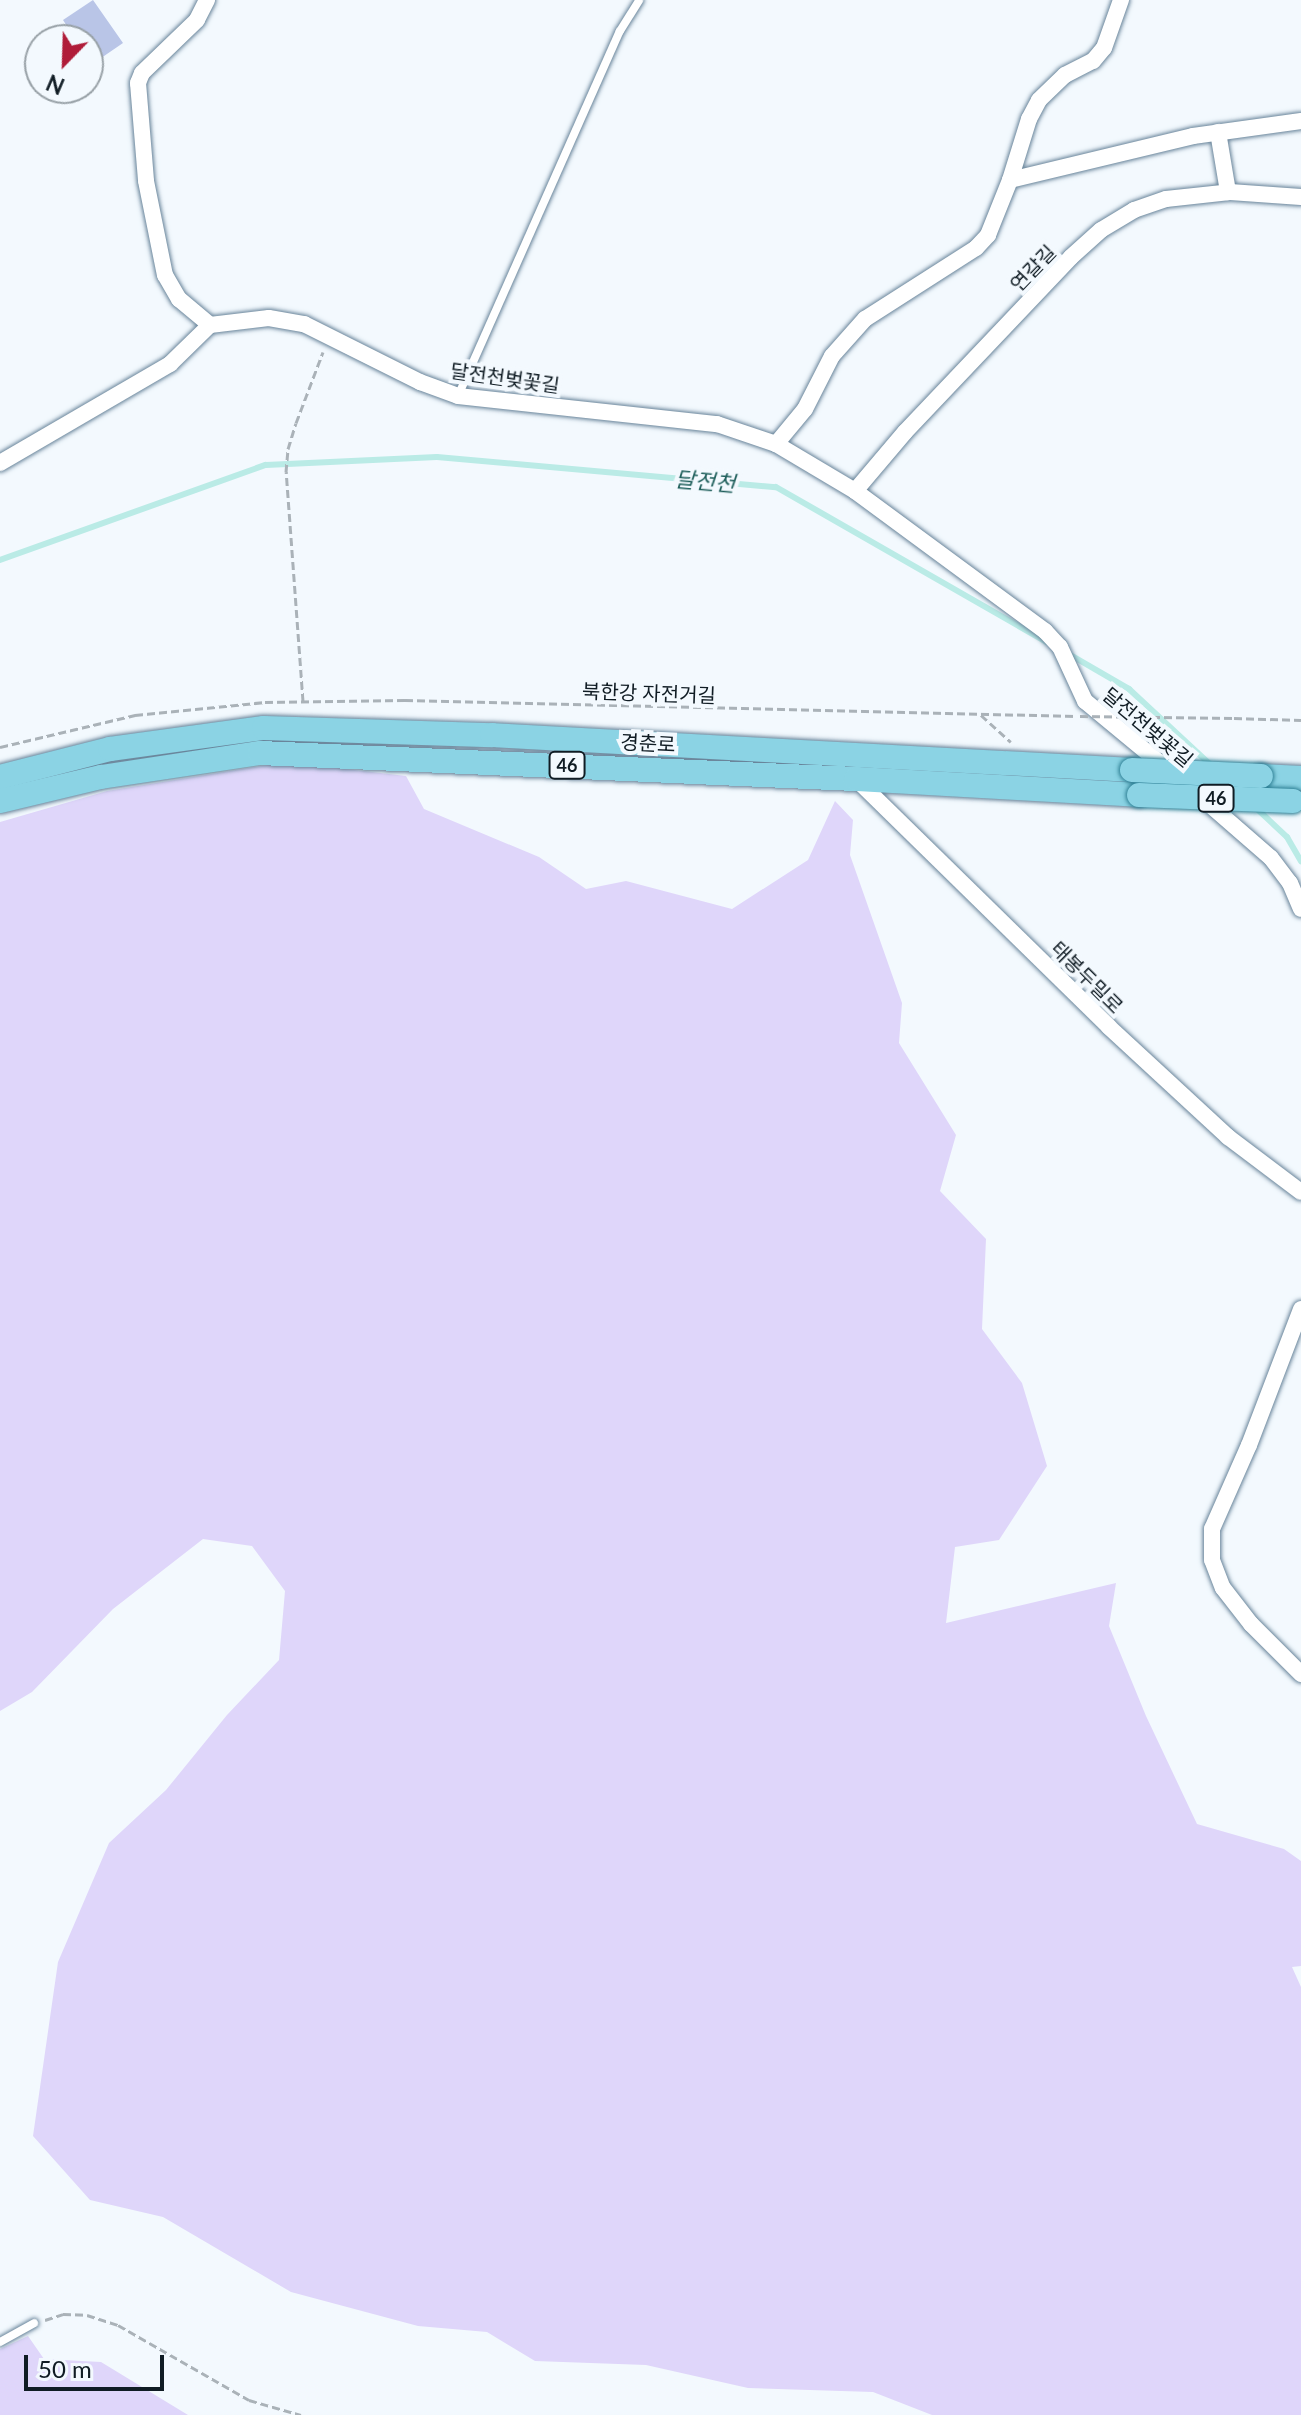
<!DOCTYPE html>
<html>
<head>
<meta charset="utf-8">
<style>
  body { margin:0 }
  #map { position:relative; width:1301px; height:2415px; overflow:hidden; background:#f3f9fe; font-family:Lato,"Noto Sans KR",sans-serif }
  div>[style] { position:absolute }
  .green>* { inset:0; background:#dfd6fa }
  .stream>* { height:6px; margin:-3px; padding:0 3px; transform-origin:3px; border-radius:3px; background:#baebe6 }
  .building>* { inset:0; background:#b9c5e7 }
  .path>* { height:3px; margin-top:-1.5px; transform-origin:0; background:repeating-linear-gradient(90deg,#aab2b8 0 8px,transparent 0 12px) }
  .roads { filter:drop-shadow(0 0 2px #68849a) drop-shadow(0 0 2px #68849a) }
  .service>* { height:8px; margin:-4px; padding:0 4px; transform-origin:4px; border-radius:4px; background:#fff }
  .minor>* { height:16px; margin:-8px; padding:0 8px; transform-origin:8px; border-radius:8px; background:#fff }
  .primary>* { height:24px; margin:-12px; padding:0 12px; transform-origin:12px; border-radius:12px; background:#8bd3e4 }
  .path-bridge>* { height:3px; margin-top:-1.5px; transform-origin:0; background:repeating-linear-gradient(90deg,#aab2b8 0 8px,transparent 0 12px) }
  .bridges { filter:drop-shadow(0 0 2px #2e8095) drop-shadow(0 0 2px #2e8095) }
  .primary-bridge>* { height:24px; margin:-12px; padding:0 12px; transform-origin:12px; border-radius:12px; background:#8bd3e4 }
  span { translate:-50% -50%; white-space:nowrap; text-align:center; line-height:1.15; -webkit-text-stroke:8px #f3f9fe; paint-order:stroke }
  .shield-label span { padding:2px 6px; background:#f3f9fe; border:2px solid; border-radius:6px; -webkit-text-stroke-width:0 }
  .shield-label { font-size:18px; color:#101c24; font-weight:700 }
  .street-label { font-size:20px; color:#101c24 }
  .water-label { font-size:22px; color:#1f5f5b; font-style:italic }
  .north { position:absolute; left:24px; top:24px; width:80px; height:80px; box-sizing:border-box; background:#f3f9fe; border:2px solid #98a1a7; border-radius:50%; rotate:203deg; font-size:22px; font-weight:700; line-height:32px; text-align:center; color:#101c24 }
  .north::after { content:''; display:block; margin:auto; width:28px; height:36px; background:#b01c39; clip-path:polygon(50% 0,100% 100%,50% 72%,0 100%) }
  .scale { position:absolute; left:24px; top:2355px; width:140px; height:36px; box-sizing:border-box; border:4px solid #101c24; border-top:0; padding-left:10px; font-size:24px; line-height:28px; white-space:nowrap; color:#101c24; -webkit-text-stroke:6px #f3f9fe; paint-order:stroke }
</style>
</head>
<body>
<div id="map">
  <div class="green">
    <i style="clip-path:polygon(286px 762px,406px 776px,424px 809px,539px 857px,586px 889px,626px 881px,732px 909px,808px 860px,835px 801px,853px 820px,850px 855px,902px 1003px,899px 1043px,956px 1135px,940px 1191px,986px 1239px,982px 1329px,1022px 1383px,1047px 1466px,999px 1540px,955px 1547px,946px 1623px,1116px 1583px,1109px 1626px,1146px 1716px,1197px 1824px,1284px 1849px,1301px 1861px,1301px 1966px,1292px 1967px,1301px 1987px,1301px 2415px,932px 2415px,873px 2392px,748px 2388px,646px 2365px,535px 2361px,487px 2332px,418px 2326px,291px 2292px,163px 2217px,90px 2200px,33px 2136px,58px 1962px,109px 1843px,166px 1790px,227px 1715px,279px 1660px,285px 1591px,252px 1546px,203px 1539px,113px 1609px,32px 1692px,0 1711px,0 822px,107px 791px)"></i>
    <i style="clip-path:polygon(28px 2336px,44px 2359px,101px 2362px,188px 2415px,0 2415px,0 2349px)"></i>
  </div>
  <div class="stream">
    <i style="left:0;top:560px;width:282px;rotate:-19.7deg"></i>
    <i style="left:266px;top:465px;width:171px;rotate:-2.7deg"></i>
    <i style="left:437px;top:457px;width:340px;rotate:5.1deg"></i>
    <i style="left:776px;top:487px;width:312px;rotate:29.8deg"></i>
    <i style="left:1067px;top:653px;width:72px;rotate:30.1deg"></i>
    <i style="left:1129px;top:689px;width:113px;rotate:42.9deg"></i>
    <i style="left:1255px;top:807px;width:44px;rotate:43.2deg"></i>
    <i style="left:1287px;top:837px;width:28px;rotate:60deg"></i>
  </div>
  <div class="building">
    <i style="clip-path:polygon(93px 0,123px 43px,88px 67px,88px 40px,76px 40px,63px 20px)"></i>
  </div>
  <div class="path">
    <i style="left:303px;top:701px;width:230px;rotate:-94.2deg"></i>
    <i style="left:286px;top:472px;width:23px;rotate:-85deg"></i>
    <i style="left:288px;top:449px;width:27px;rotate:-73deg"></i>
    <i style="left:296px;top:423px;width:76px;rotate:-69.2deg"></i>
    <i style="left:981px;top:715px;width:40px;rotate:42deg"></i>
    <i style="left:1234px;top:718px;width:67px;rotate:1.7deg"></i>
    <i style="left:0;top:747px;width:139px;rotate:-13.3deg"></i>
    <i style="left:135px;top:715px;width:131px;rotate:-5.7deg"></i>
    <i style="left:265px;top:702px;width:140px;rotate:-0.8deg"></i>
    <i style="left:405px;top:700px;width:671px;rotate:1.37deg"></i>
    <i style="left:45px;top:2320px;width:19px;rotate:-18deg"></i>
    <i style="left:63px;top:2314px;width:24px;rotate:2deg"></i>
    <i style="left:87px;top:2315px;width:33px;rotate:18deg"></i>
    <i style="left:118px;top:2325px;width:151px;rotate:29.8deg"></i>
    <i style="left:249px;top:2400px;width:54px;rotate:16.1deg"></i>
  </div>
  <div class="roads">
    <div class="service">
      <i style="left:458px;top:396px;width:399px;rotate:-66.1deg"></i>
      <i style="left:620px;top:31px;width:36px;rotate:-58deg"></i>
      <i style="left:0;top:2342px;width:39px;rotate:-29deg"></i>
    </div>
    <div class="minor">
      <i style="left:207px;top:0;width:22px;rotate:117deg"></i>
      <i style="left:197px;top:20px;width:76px;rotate:136.1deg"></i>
      <i style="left:142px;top:73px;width:11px;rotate:112deg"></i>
      <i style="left:138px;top:83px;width:98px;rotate:85.3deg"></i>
      <i style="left:146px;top:181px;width:96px;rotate:78.6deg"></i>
      <i style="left:165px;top:275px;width:28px;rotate:60deg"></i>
      <i style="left:179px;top:299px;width:40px;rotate:40deg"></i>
      <i style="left:1218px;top:132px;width:61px;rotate:80.5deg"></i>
      <i style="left:1010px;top:180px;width:64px;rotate:-72.7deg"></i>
      <i style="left:1029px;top:119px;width:21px;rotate:-62deg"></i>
      <i style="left:1039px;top:100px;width:36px;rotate:-44deg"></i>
      <i style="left:1065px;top:75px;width:31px;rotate:-27deg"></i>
      <i style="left:1093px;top:61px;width:17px;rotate:-50deg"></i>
      <i style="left:1104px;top:48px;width:51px;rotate:-70.5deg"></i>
      <i style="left:776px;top:444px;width:45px;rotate:-50.4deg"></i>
      <i style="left:805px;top:409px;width:59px;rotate:-63deg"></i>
      <i style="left:832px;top:356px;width:50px;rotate:-48.3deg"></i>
      <i style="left:865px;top:319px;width:132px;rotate:-32.6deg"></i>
      <i style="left:976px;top:248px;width:18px;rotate:-47deg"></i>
      <i style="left:988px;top:235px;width:59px;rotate:-68.2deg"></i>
      <i style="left:1010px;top:180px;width:188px;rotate:-13.5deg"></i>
      <i style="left:1193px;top:136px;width:109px;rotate:-7.9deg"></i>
      <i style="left:0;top:463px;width:197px;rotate:-30.2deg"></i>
      <i style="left:170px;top:364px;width:56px;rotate:-44.3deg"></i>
      <i style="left:210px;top:325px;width:59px;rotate:-6.8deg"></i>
      <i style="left:269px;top:318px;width:36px;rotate:10deg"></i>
      <i style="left:304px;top:324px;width:130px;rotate:26.6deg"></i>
      <i style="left:420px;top:382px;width:40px;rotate:20.2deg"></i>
      <i style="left:458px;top:396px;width:261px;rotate:6.2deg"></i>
      <i style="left:717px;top:424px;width:62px;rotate:18.7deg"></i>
      <i style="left:776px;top:444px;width:92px;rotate:30.7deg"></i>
      <i style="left:855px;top:491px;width:236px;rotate:36.4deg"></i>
      <i style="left:1045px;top:631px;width:22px;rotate:47deg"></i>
      <i style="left:1060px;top:647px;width:60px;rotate:65.2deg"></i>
      <i style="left:1085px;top:701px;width:113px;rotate:39.6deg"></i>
      <i style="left:855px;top:491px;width:77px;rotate:-49.7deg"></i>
      <i style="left:905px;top:432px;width:241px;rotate:-46.5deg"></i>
      <i style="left:1071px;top:257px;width:40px;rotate:-42deg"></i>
      <i style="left:1101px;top:230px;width:39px;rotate:-31deg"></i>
      <i style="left:1134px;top:210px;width:34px;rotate:-19deg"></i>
      <i style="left:1166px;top:199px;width:64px;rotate:-6.2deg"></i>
      <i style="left:1230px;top:192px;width:71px;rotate:4deg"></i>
      <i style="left:856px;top:779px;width:354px;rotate:44.4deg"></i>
      <i style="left:1109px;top:1027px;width:162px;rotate:42.7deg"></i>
      <i style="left:1228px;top:1137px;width:91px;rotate:37deg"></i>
      <i style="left:1202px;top:798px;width:91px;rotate:41deg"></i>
      <i style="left:1271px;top:858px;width:31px;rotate:53deg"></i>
      <i style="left:1290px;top:883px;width:28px;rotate:67deg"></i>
      <i style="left:1301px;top:1309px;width:146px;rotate:110.9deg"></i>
      <i style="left:1249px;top:1445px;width:92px;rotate:113.8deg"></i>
      <i style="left:1212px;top:1529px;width:31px;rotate:90deg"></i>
      <i style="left:1212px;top:1560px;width:30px;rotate:69deg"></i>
      <i style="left:1223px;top:1588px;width:46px;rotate:52.1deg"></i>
      <i style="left:1251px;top:1624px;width:71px;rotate:45deg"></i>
    </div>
    <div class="primary">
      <i style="left:1261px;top:776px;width:40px;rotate:2.9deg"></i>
      <i style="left:0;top:777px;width:114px;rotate:-14.3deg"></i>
      <i style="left:110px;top:749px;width:155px;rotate:-7.8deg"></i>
      <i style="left:264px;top:728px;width:228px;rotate:1.8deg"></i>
      <i style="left:492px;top:735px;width:641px;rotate:3.13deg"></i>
      <i style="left:0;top:801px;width:104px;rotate:-13.4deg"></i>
      <i style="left:101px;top:777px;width:161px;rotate:-8.6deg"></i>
      <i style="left:260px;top:753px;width:597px;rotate:2.5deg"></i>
      <i style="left:856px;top:779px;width:283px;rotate:3.2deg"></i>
    </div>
  </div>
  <div class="path-bridge">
    <i style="left:1080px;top:716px;width:154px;rotate:0.7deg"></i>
  </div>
  <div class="bridges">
    <div class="primary-bridge">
      <i style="left:1132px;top:770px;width:129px;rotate:2.7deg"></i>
      <i style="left:1139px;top:795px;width:154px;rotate:2.2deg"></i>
    </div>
  </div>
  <div class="shield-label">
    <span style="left:567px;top:765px">46</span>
    <span style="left:1216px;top:798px">46</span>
  </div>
  <div class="street-label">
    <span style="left:1033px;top:268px;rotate:-46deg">연갈길</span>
    <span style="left:505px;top:378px;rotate:8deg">달전천벚꽃길</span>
    <span style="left:649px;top:693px;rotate:2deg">북한강 자전거길</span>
    <span style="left:1148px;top:727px;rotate:40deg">달전천벚꽃길</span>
    <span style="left:648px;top:743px;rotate:3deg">경춘로</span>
    <span style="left:1087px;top:977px;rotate:45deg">태봉두밀로</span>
  </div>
  <div class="water-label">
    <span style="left:705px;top:481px;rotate:5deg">달전천</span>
  </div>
  <div class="north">N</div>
  <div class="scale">50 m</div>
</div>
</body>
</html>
